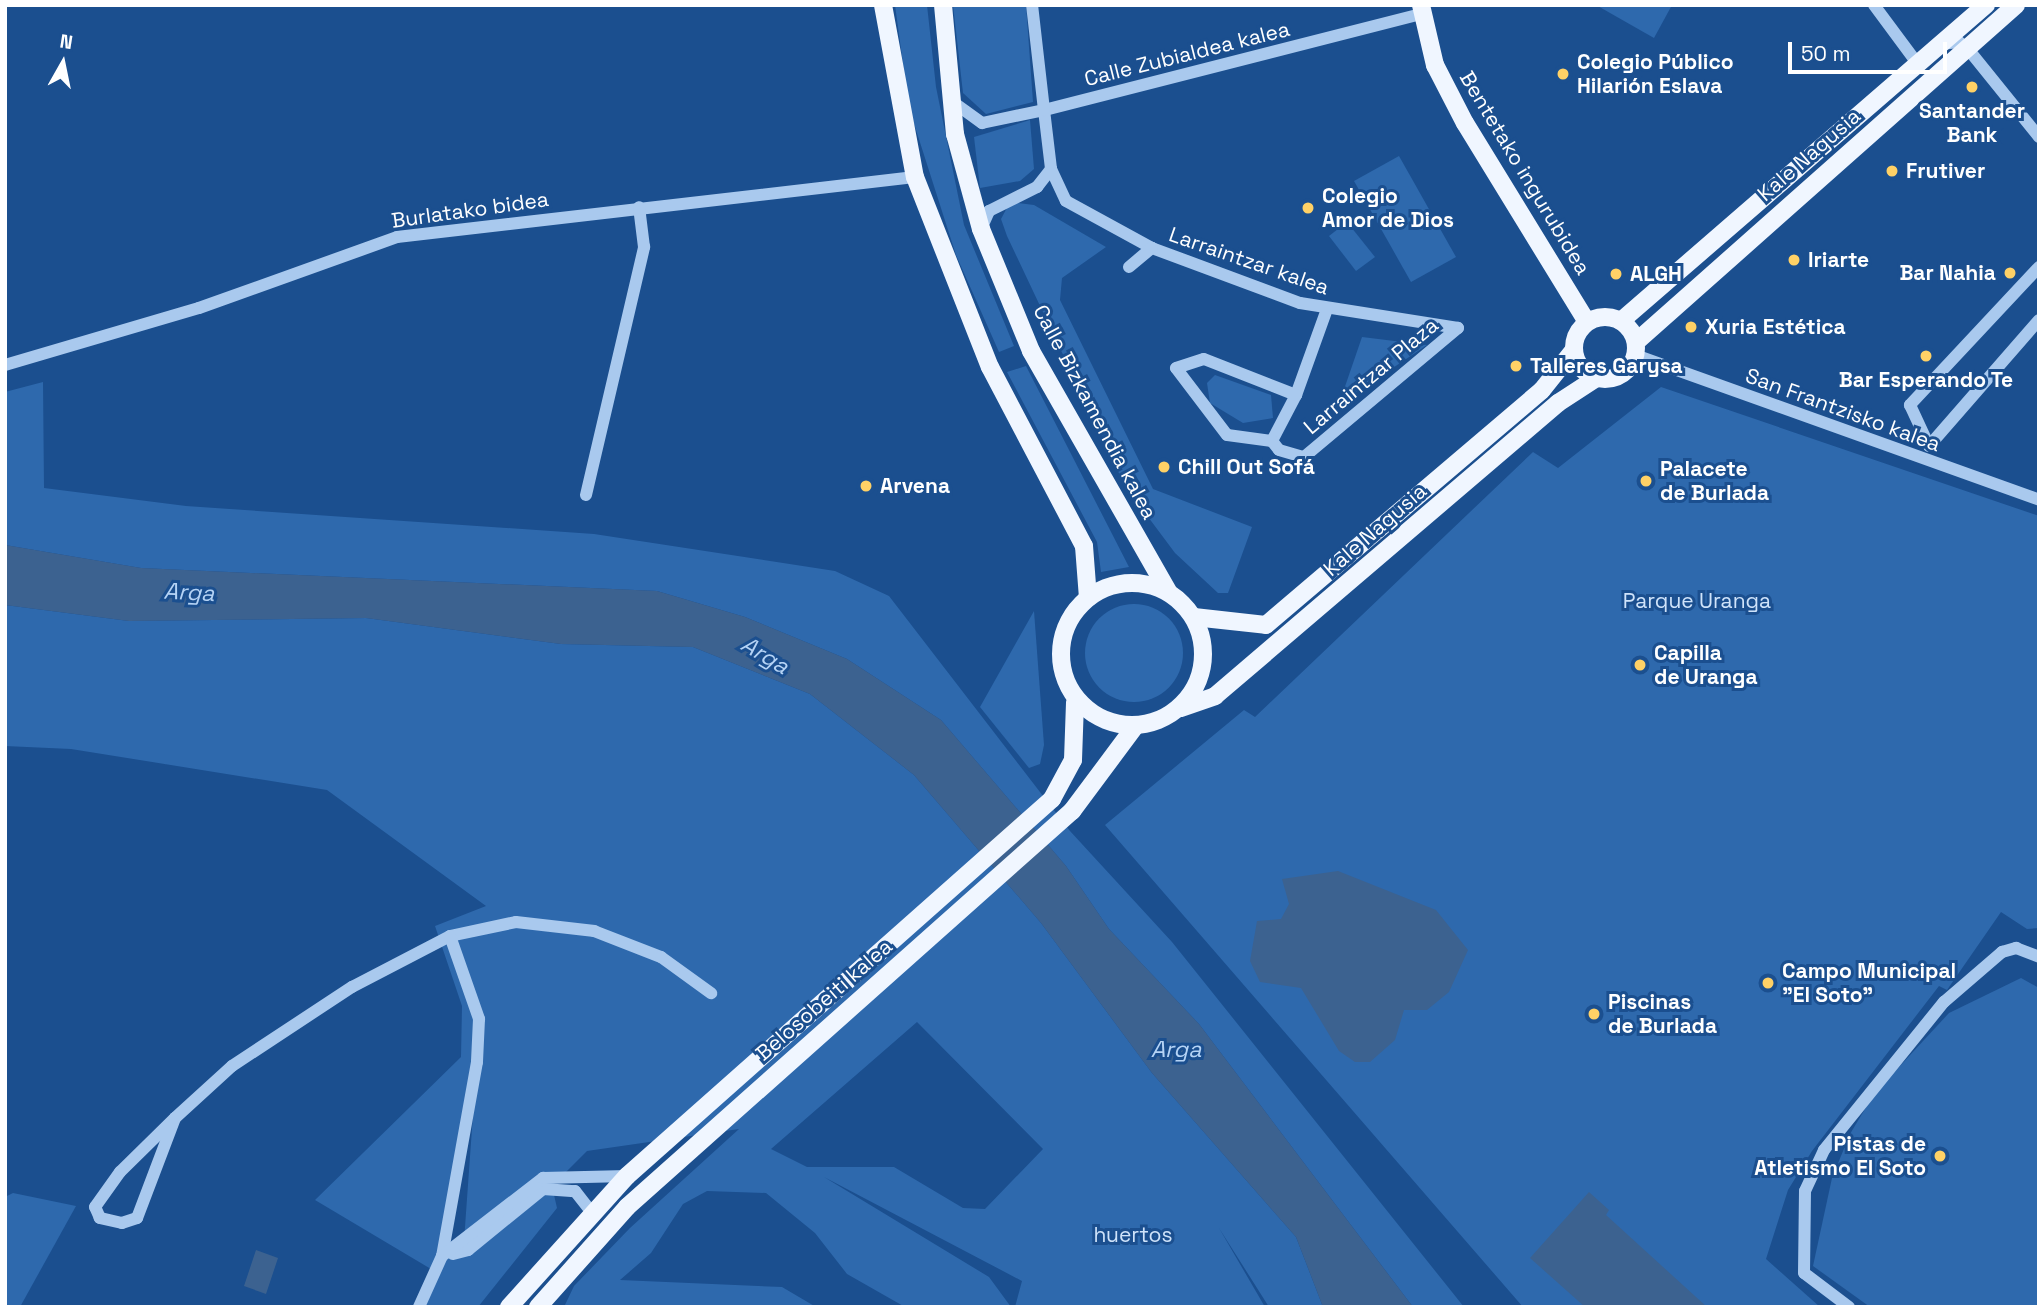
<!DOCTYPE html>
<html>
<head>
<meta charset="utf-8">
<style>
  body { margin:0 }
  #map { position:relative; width:2044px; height:1312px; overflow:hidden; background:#1b4f8f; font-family:"Space Grotesk",sans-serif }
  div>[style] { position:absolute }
  .green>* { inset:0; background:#2e69ad }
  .round { border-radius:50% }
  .water>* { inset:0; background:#3c6290 }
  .minor>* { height:12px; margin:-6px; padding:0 6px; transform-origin:6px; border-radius:6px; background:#a9c9ee }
  .major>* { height:18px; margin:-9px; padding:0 9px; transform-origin:9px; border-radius:9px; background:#f0f6ff }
  .major>.ring { margin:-9px; padding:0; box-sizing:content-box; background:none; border:18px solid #f0f6ff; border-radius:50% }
  .dots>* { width:19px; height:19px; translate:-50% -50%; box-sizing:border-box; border:4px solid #1b4f8f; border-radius:50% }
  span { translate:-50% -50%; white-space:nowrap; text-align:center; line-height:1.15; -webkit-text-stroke:6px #1b4f8f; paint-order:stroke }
  .street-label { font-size:21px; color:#fff }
  .poi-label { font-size:21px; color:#fff; font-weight:700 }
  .left { translate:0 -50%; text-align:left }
  .right { translate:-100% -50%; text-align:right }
  .park-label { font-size:21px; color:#cfe3fa }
  .water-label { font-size:23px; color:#b5d3f5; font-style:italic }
  .frame { position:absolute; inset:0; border:7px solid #fff; pointer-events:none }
  .north { position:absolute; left:28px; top:28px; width:70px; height:70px; -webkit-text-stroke:5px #1b4f8f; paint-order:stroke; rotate:9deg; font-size:19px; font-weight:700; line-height:28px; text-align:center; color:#fff }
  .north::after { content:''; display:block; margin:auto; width:24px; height:32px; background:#fff; clip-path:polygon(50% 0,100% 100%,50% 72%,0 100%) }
  .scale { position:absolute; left:1788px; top:42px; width:159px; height:32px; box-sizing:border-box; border:4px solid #fff; border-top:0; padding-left:9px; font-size:21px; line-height:24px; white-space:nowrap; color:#fff; -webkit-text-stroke:5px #1b4f8f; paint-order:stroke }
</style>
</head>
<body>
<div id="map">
  <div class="green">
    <i style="clip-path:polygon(895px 5px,927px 5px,936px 87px,964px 225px,1014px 346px,999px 352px,956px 255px,909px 108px)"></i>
    <i style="clip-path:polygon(953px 5px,1026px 5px,1033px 102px,986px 114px,963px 93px)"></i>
    <i style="clip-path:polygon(1596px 5px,1672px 5px,1654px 38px)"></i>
    <i style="clip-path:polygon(1030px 120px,1034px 169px,1020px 181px,980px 188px,974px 137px)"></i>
    <i style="clip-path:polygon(1399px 156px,1456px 257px,1411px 282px,1354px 181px)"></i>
    <i style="clip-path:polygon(1010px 202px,1034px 205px,1106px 247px,1062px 278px,1060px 300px,1153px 489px,1252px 527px,1228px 593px,1218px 593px,1175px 553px,1125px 486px,1007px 236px,1001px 219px)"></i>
    <i style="clip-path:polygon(1347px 222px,1375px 257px,1356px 271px,1329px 236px)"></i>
    <i style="clip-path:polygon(1362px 337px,1427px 345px,1339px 404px)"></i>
    <i style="clip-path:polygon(1026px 366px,1129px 567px,1101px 572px,1097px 542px,1007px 372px)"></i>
    <i style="clip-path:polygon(1215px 375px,1271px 395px,1273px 418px,1243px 423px,1210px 403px,1207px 383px)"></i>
    <i style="clip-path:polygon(43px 382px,44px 488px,186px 506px,594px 534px,835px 571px,889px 596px,1070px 831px,1172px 942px,1464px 1307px,1413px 1307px,1199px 1024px,1109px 929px,1066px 866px,941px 720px,847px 659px,745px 617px,657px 591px,141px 568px,5px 545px,5px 392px)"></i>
    <i style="clip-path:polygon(1661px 387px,2039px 516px,2039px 928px,2027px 929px,2001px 912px,1947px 990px,1939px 986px,1812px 1151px,1788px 1190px,1766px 1259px,1820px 1307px,1523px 1307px,1105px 825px,1244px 710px,1255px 717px,1533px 452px,1558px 468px)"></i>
    <i class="round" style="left:1085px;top:604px;width:98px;height:98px"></i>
    <i style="clip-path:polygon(evenodd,5px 605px,129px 621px,366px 618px,561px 644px,693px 647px,810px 694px,914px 775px,1041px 923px,1152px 1073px,1296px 1237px,1323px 1307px,1269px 1307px,1219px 1228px,1265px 1307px,1015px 1307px,1022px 1281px,824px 1177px,989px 1277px,1011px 1307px,905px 1307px,847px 1274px,815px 1233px,766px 1193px,707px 1191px,683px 1204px,651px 1253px,620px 1280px,782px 1287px,816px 1307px,564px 1307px,574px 1286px,630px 1228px,739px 1129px,587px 1151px,552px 1186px,557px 1208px,478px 1307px,417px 1307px,436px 1272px,315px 1200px,461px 1057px,462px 1006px,435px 926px,486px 906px,327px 790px,71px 749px,5px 746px,5px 605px,917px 1022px,1043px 1149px,985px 1209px,963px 1208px,894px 1167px,807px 1167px,771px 1149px,917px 1022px,5px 605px,476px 1072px,464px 1241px,442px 1255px,476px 1072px)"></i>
    <i style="clip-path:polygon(1034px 611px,1044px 745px,1040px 764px,1029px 768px,980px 707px)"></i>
    <i style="clip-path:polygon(2021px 978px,2039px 988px,2039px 1307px,1870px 1307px,1813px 1266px,1832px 1178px,1850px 1134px,1874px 1094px,1949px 1013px)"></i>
    <i style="clip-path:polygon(13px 1193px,76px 1206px,20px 1307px,5px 1307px,5px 1197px)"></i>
  </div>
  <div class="water">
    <i style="clip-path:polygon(5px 545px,141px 568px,657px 591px,745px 617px,847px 659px,941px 720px,1066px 866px,1109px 929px,1199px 1024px,1413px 1307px,1323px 1307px,1296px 1237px,1152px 1073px,1041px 923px,914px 775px,810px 694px,693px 647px,561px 644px,366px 618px,129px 621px,5px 605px)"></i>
    <i style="clip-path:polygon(1338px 871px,1436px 910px,1468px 950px,1449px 992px,1427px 1010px,1404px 1010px,1395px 1040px,1370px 1062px,1355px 1062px,1339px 1051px,1301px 988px,1260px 982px,1250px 961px,1257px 921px,1281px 919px,1289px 904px,1282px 879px)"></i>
    <i style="clip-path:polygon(1589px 1192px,1609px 1210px,1606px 1215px,1707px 1307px,1585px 1307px,1530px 1258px)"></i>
    <i style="clip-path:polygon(256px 1250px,278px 1258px,266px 1294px,244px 1286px)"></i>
  </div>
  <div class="minor">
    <i style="left:1874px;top:5px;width:72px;rotate:53.4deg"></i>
    <i style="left:1421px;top:14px;width:389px;rotate:165.7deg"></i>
    <i style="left:1044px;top:110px;width:59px;rotate:83.2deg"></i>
    <i style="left:1051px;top:169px;width:35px;rotate:65deg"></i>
    <i style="left:1066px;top:201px;width:98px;rotate:28.7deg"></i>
    <i style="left:1152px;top:248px;width:158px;rotate:20.4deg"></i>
    <i style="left:1300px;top:303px;width:160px;rotate:9deg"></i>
    <i style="left:1940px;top:44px;width:19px;rotate:-6deg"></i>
    <i style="left:1959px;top:42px;width:11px;rotate:38deg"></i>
    <i style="left:1968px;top:49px;width:113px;rotate:51.1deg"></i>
    <i style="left:953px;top:102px;width:36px;rotate:36deg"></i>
    <i style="left:982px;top:123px;width:63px;rotate:-11.8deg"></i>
    <i style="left:1044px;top:110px;width:106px;rotate:-96.5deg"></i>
    <i style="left:981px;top:229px;width:20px;rotate:-66deg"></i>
    <i style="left:989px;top:211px;width:54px;rotate:-26.6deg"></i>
    <i style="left:1037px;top:187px;width:23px;rotate:-52deg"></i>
    <i style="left:1129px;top:267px;width:30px;rotate:-40deg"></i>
    <i style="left:2039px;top:267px;width:189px;rotate:133.1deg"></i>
    <i style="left:1910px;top:405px;width:45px;rotate:65.1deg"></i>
    <i style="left:1929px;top:446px;width:167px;rotate:-48.9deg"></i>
    <i style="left:1327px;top:309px;width:91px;rotate:109.8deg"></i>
    <i style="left:1296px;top:395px;width:52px;rotate:117.6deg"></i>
    <i style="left:1272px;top:441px;width:11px;rotate:52deg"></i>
    <i style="left:1279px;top:450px;width:26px;rotate:16deg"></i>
    <i style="left:1304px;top:457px;width:201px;rotate:-40deg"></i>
    <i style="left:1635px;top:355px;width:429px;rotate:19.7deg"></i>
    <i style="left:5px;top:365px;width:202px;rotate:-16.4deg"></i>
    <i style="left:199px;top:308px;width:210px;rotate:-19.7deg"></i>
    <i style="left:397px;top:237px;width:521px;rotate:-6.61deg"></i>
    <i style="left:1272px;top:441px;width:45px;rotate:-172.4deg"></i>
    <i style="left:1227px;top:435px;width:84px;rotate:-127.3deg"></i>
    <i style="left:1176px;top:368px;width:29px;rotate:-18deg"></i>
    <i style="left:1204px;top:359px;width:99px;rotate:21.4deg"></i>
    <i style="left:586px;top:495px;width:255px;rotate:-76.8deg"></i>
    <i style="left:644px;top:247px;width:40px;rotate:-97.1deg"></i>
    <i style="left:450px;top:936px;width:67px;rotate:-12deg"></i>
    <i style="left:516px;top:922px;width:79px;rotate:6.6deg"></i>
    <i style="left:594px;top:931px;width:72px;rotate:21.2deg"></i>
    <i style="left:661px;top:957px;width:62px;rotate:35.8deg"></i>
    <i style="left:175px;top:1118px;width:107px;rotate:110.8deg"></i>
    <i style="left:137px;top:1218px;width:16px;rotate:162deg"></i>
    <i style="left:122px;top:1223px;width:23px;rotate:-167deg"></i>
    <i style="left:100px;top:1218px;width:12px;rotate:-114deg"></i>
    <i style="left:95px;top:1207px;width:43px;rotate:-54.5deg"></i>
    <i style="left:120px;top:1172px;width:77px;rotate:-44.5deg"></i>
    <i style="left:175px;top:1118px;width:77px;rotate:-42.4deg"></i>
    <i style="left:232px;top:1066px;width:144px;rotate:-33.4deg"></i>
    <i style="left:352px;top:987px;width:110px;rotate:-27.5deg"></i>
    <i style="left:450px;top:936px;width:88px;rotate:70.7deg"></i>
    <i style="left:479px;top:1019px;width:43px;rotate:92.7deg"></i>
    <i style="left:477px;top:1062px;width:197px;rotate:100.2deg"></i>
    <i style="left:442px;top:1256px;width:56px;rotate:114.3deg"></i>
    <i style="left:453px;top:1254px;width:16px;rotate:-15deg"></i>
    <i style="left:468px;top:1250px;width:97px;rotate:-39.1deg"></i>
    <i style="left:543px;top:1189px;width:32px;rotate:4deg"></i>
    <i style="left:575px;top:1191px;width:24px;rotate:52deg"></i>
    <i style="left:442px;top:1256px;width:128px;rotate:-37.7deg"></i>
    <i style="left:543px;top:1178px;width:84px;rotate:-1.4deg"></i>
    <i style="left:1849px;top:1307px;width:56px;rotate:-142.9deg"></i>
    <i style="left:1804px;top:1273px;width:82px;rotate:-89.3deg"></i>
    <i style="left:1805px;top:1191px;width:45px;rotate:-65.1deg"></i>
    <i style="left:1824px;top:1150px;width:191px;rotate:-51deg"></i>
    <i style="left:1944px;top:1002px;width:77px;rotate:-40.8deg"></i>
    <i style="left:2002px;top:952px;width:15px;rotate:-16deg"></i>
    <i style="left:2016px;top:948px;width:25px;rotate:21deg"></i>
  </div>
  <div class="major">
    <i style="left:883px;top:5px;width:175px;rotate:79.5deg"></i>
    <i style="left:915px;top:177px;width:204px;rotate:68.5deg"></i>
    <i style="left:990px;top:367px;width:202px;rotate:62.3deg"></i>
    <i style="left:1084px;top:546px;width:52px;rotate:85.6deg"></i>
    <i style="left:943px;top:5px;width:130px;rotate:84.7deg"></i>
    <i style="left:955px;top:134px;width:98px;rotate:74.7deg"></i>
    <i style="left:981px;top:229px;width:132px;rotate:67.7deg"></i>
    <i style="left:1031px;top:351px;width:276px;rotate:60.3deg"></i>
    <i style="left:1421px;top:5px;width:62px;rotate:76.9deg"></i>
    <i style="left:1435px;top:65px;width:65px;rotate:62.7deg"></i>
    <i style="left:1465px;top:123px;width:233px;rotate:58.5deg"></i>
    <i class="ring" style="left:1574px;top:317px;width:44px;height:44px"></i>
    <i style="left:1621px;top:321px;width:483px;rotate:-40.9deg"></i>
    <i style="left:1636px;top:342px;width:508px;rotate:-41.57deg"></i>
    <i class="ring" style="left:1061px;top:583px;width:124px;height:124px"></i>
    <i style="left:1194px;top:617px;width:72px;rotate:6.3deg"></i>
    <i style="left:1266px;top:625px;width:362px;rotate:-40.4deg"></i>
    <i style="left:1542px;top:390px;width:50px;rotate:-51.5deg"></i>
    <i style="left:1181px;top:708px;width:36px;rotate:-19deg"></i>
    <i style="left:1215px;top:696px;width:451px;rotate:-40.5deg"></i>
    <i style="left:1558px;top:403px;width:44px;rotate:-33deg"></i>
    <i style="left:509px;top:1307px;width:176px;rotate:-48deg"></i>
    <i style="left:627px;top:1176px;width:568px;rotate:-41.57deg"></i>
    <i style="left:1052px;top:799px;width:44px;rotate:-61.7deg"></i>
    <i style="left:1073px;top:760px;width:58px;rotate:-88deg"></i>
    <i style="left:538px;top:1307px;width:134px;rotate:-48.3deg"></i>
    <i style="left:627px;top:1207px;width:596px;rotate:-41.67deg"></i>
    <i style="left:1072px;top:811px;width:107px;rotate:-53.3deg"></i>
  </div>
  <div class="dots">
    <i style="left:1563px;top:74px;background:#ffd166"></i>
    <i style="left:1972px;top:87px;background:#ffd166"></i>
    <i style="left:1892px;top:171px;background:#ffd166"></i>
    <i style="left:1308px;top:208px;background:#ffd166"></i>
    <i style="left:1794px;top:260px;background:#ffd166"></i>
    <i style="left:2010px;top:273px;background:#ffd166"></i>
    <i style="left:1616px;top:274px;background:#ffd166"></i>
    <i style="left:1691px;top:327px;background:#ffd166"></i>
    <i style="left:1926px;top:356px;background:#ffd166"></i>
    <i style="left:1516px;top:366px;background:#ffd166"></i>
    <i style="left:1164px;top:467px;background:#ffd166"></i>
    <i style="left:1646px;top:481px;background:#ffd166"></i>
    <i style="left:866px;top:486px;background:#ffd166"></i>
    <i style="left:1640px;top:665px;background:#ffd166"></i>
    <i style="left:1768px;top:983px;background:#ffd166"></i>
    <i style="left:1594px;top:1014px;background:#ffd166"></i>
    <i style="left:1940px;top:1156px;background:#ffd166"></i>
  </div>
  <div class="street-label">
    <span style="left:1187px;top:54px;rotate:-14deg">Calle Zubialdea kalea</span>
    <span style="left:1809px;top:155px;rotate:-41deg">Kale Nagusia</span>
    <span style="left:1525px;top:173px;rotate:59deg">Bentetako ingurubidea</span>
    <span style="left:470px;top:210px;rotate:-8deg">Burlatako bidea</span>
    <span style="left:1249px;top:261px;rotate:19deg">Larraintzar kalea</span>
    <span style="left:1371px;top:376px;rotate:-40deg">Larraintzar Plaza</span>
    <span style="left:1843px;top:410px;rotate:20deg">San Frantzisko kalea</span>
    <span style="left:1095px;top:412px;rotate:62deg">Calle Bizkamendia kalea</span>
    <span style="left:1375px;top:530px;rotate:-41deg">Kale Nagusia</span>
    <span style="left:824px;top:1000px;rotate:-41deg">Belosobeiti kalea</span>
  </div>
  <div class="poi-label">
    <span class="left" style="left:1577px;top:74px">Colegio Público<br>Hilarión Eslava</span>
    <span style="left:1972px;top:123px">Santander<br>Bank</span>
    <span class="left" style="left:1906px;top:171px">Frutiver</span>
    <span class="left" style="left:1322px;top:208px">Colegio<br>Amor de Dios</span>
    <span class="left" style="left:1808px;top:260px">Iriarte</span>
    <span class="right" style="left:1996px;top:273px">Bar Nahia</span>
    <span class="left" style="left:1630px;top:274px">ALGH</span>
    <span class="left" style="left:1705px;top:327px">Xuria Estética</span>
    <span class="left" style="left:1530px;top:366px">Talleres Garysa</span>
    <span style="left:1926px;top:380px">Bar Esperando Te</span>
    <span class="left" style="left:1178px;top:467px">Chill Out Sofá</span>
    <span class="left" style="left:1660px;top:481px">Palacete<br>de Burlada</span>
    <span class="left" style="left:880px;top:486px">Arvena</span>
    <span class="left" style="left:1654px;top:665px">Capilla<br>de Uranga</span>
    <span class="left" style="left:1782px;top:983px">Campo Municipal<br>"El Soto"</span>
    <span class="left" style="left:1608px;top:1014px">Piscinas<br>de Burlada</span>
    <span class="right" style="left:1926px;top:1156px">Pistas de<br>Atletismo El Soto</span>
  </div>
  <div class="park-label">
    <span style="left:1697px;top:601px">Parque Uranga</span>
    <span style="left:1133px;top:1235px">huertos</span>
  </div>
  <div class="water-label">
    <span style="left:189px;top:592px;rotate:3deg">Arga</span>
    <span style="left:765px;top:655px;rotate:31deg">Arga</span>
    <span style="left:1176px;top:1049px">Arga</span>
  </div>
  <div class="frame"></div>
  <div class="north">N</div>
  <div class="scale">50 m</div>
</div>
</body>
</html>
